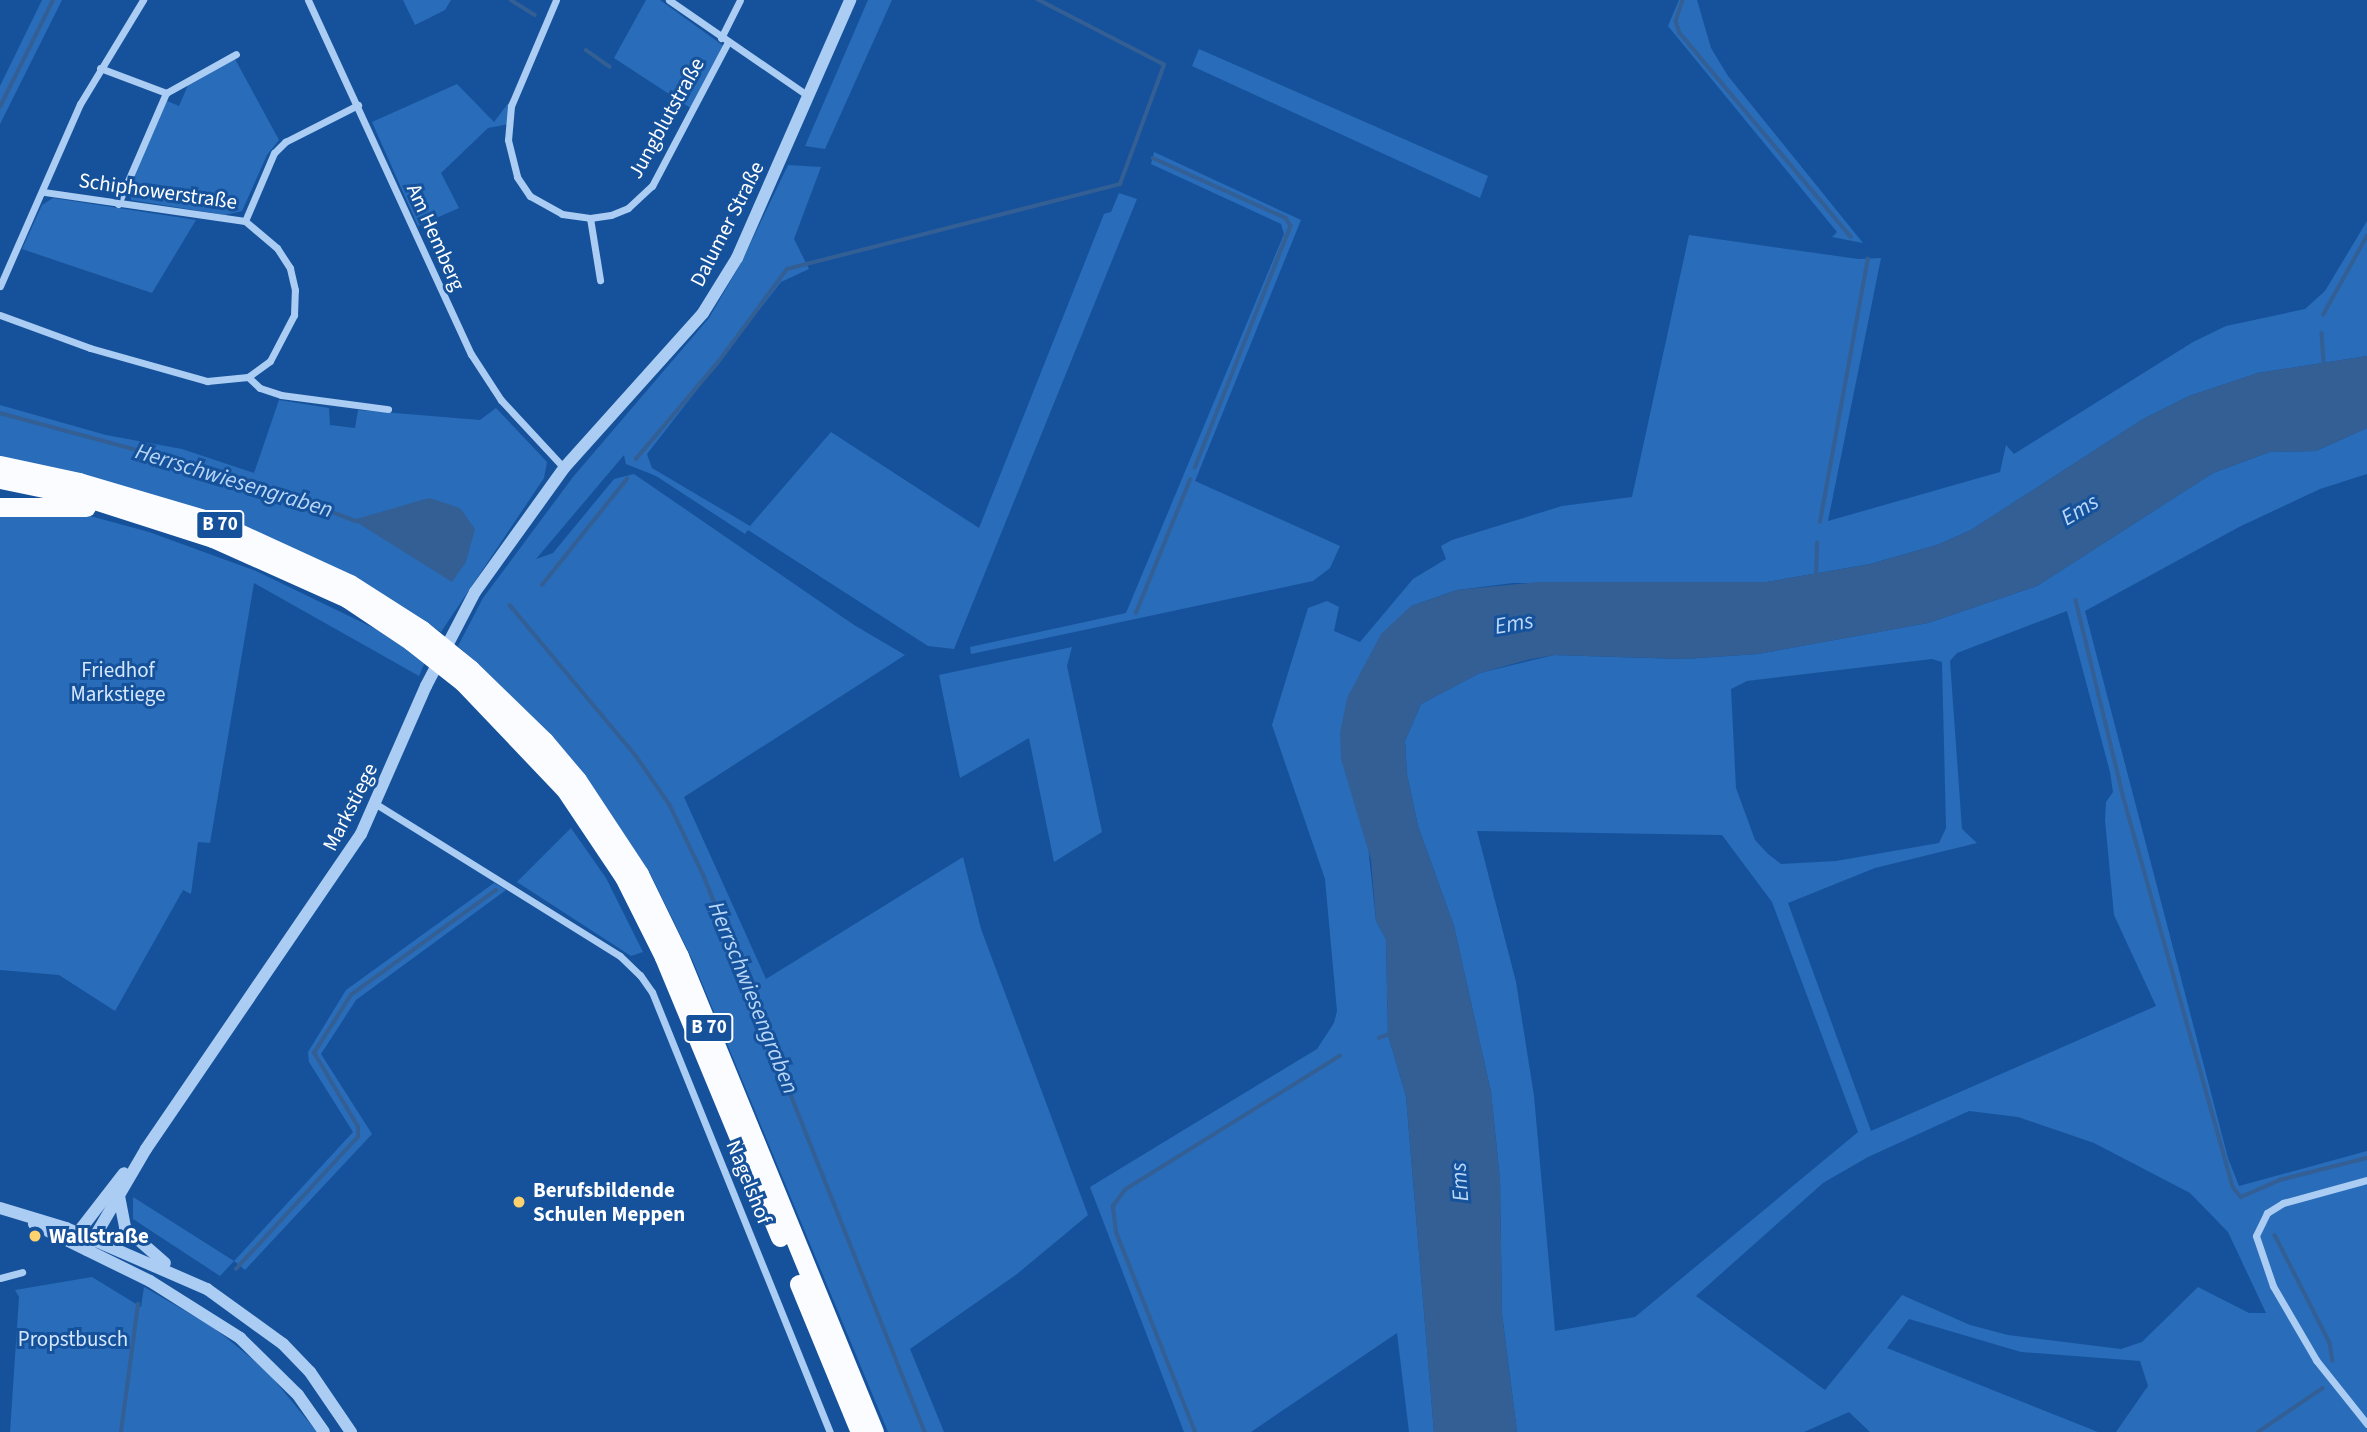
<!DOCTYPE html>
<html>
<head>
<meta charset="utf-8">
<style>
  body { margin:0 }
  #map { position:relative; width:2367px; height:1432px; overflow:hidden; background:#16529b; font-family:"Source Sans 3",sans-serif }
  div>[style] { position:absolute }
  .green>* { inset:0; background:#296cb9 }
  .water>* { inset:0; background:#335f94 }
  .stream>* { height:3.5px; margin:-1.75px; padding:0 1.75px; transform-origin:1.75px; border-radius:1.75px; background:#335f94 }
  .minor>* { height:7px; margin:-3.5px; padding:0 3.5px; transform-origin:3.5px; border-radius:3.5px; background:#abcdf3 }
  .tertiary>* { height:12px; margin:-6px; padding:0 6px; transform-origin:6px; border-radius:6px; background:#abcdf3 }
  .trunk>* { height:19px; margin:-9.5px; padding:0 9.5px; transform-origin:9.5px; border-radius:9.5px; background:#fbfcff }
  .trunk-bridge>* { height:19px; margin:-9.5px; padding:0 9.5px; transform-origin:9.5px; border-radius:9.5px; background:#fbfcff }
  .dots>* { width:19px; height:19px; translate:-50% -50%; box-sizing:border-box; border:4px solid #16529b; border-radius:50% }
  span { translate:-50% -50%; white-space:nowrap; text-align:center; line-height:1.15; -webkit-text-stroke:6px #16529b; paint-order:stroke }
  .shield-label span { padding:2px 5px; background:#16529b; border:2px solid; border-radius:5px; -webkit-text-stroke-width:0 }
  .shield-label { font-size:19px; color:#fff; font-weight:700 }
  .street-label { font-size:21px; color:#fff }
  .park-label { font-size:21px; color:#d3e7fd }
  .poi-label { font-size:21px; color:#fff; font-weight:700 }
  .left { translate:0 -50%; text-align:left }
  .water-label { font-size:23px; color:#b8d7f9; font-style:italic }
</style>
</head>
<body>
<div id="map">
  <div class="green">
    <i style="clip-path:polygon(42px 0,62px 0,0 124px,0 86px)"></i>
    <i style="clip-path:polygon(403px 0,451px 0,445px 10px,415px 25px)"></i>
    <i style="clip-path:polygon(646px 0,660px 0,725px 47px,692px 109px,614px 58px)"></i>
    <i style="clip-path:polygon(868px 0,892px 0,825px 149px,805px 146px)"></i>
    <i style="clip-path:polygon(1679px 0,1697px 0,1711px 48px,1728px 76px,1863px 243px,1832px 237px,1837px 232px,1668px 26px)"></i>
    <i style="clip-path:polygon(1199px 49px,1488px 176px,1480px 198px,1192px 66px)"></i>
    <i style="clip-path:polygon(235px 59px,279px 140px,267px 155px,242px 211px,225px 215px,131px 200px,129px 183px,167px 101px,179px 106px,189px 83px)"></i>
    <i style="clip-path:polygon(457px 84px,494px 122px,518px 90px,509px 124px,488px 128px,441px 173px,459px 208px,418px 226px,372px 122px)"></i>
    <i style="clip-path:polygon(1154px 152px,1301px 220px,1195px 481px,1340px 546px,1330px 568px,1313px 581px,971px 654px,970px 647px,1126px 613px,1284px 234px,1281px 224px,1151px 164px)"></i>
    <i style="clip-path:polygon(788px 165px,821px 167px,794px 239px,809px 269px,781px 282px,647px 454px,652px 468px,750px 526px,831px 432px,979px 528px,1104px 214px,1111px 212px,1119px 193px,1137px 199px,954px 649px,928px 646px,748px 530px,745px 534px,656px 476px,626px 464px,624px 455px,536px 559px,553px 553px,614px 479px,634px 474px,854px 625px,905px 655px,684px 797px,766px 979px,963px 857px,981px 929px,1088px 1215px,1017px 1274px,910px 1349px,944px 1432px,888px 1432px,692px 959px,649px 871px,555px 740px,458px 646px,483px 598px,573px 477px,709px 318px,742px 261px)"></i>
    <i style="clip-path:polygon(53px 198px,196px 220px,152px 293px,22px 249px,42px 205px)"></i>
    <i style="clip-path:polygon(2367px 221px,2367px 356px,2258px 373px,2189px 396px,2143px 419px,1971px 530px,1937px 545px,1870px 564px,1767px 582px,1513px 583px,1457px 590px,1411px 606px,1368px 846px,1376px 921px,1386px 939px,1388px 1035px,1406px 1096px,1434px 1432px,1409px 1432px,1397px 1333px,1251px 1432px,1184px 1432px,1090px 1187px,1317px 1049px,1334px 1023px,1337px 1011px,1325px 879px,1272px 725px,1308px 608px,1327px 601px,1339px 607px,1334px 631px,1360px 642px,1413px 579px,1446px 559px,1441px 546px,1452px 540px,1562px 506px,1632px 497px,1689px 235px,1858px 259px,1881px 258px,1828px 521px,2000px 472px,2006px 445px,2014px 454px,2193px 342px,2226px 326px,2305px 309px,2325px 291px)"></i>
    <i style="clip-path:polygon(279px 400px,329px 408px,330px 425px,355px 428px,358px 410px,480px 420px,496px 408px,547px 462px,544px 478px,441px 632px,364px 583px,269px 537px,0 456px,0 405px,106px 435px,182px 449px,254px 473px)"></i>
    <i style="clip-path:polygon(evenodd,2367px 428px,2367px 474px,2320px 489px,2239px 527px,2085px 611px,2228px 1158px,2239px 1186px,2367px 1151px,2367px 1432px,2116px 1432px,2148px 1386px,2140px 1361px,2021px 1352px,1909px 1319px,1887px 1348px,2098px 1432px,1870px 1432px,1849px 1412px,1804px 1432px,1517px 1432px,1502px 1314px,1500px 1180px,1491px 1092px,1454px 926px,1418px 826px,1407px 774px,1405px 741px,1421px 704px,1480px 673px,1554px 655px,1683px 659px,1758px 654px,1928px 623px,2037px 586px,2213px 473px,2270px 452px,2316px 451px,2367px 428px,2067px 611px,2110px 772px,2113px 792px,2106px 802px,2105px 820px,2114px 915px,2156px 1006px,1871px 1131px,1788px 903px,1875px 868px,1977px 843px,1962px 829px,1950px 661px,1957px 653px,2067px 611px,2367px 428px,1932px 659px,1942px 662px,1946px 828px,1939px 843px,1836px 861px,1781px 864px,1768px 854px,1755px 840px,1736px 788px,1731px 689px,1747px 681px,1932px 659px,2367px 428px,1477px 831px,1722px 835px,1772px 902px,1858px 1132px,1635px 1317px,1555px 1331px,1534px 1096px,1516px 982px,1477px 831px,2367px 428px,1969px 1111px,2018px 1117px,2094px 1143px,2190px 1193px,2228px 1232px,2266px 1313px,2249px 1313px,2198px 1287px,2142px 1342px,2121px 1349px,2008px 1335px,1970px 1325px,1902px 1295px,1825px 1390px,1696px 1296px,1823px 1183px,1868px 1157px,1969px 1111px)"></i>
    <i style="clip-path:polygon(79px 513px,149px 532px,256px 571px,380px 631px,425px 662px,419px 676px,254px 583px,210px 843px,198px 842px,191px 894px,183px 890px,115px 1011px,59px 975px,0 970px,0 515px)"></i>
    <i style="clip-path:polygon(1072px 647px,1067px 666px,1102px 832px,1054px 862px,1029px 738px,960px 778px,939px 675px)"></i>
    <i style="clip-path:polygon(571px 828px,606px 878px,643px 952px,631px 956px,517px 882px)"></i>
    <i style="clip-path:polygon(494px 883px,506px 890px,356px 1000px,321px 1054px,372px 1134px,245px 1270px,234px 1261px,220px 1276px,133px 1219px,133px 1197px,234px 1261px,353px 1132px,309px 1062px,308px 1052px,346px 990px)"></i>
    <i style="clip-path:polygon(92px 1277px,141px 1307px,144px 1287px,213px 1327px,266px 1370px,317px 1432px,10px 1432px,19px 1297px,15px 1290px)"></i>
  </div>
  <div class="water">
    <i style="clip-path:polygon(2367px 356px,2367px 428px,2316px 451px,2270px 452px,2213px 473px,2037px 586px,1928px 623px,1758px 654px,1683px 659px,1554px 655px,1527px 660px,1480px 673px,1421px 704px,1405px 741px,1407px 774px,1418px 826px,1454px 926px,1491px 1092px,1500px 1180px,1502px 1314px,1517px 1432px,1434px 1432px,1406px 1096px,1388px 1035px,1386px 939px,1376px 921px,1371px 860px,1341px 759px,1340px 733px,1347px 698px,1381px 634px,1411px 606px,1457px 590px,1540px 582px,1767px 582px,1870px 564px,1937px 545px,1971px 530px,2143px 419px,2189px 396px,2258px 373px)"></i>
    <i style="clip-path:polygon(429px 498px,460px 508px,475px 529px,466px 562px,452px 582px,353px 520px)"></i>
  </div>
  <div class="stream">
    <i style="left:511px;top:0;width:28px;rotate:32deg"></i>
    <i style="left:1683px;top:0;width:22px;rotate:108deg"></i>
    <i style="left:1676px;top:21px;width:13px;rotate:72deg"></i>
    <i style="left:1680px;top:33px;width:266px;rotate:50deg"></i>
    <i style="left:586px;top:50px;width:29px;rotate:35deg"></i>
    <i style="left:0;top:107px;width:119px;rotate:-63.6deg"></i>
    <i style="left:1153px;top:158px;width:146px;rotate:24.3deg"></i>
    <i style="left:1286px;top:218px;width:9px;rotate:58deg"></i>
    <i style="left:1291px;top:226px;width:260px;rotate:111.6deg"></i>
    <i style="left:2323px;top:315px;width:90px;rotate:-60.9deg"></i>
    <i style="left:2322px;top:333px;width:30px;rotate:86deg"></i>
    <i style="left:0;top:413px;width:258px;rotate:15.1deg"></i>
    <i style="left:249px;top:480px;width:115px;rotate:21deg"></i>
    <i style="left:636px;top:459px;width:128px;rotate:-49.7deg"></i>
    <i style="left:719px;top:361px;width:114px;rotate:-53.5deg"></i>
    <i style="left:787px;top:269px;width:344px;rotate:-14.3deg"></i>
    <i style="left:1120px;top:184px;width:127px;rotate:-69.7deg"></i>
    <i style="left:1164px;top:65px;width:142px;rotate:-152.7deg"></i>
    <i style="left:1820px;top:522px;width:267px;rotate:-79.7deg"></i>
    <i style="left:1816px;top:575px;width:32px;rotate:-88deg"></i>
    <i style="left:542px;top:585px;width:136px;rotate:-51.3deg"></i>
    <i style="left:2076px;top:600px;width:201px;rotate:76.4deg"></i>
    <i style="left:2123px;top:795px;width:407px;rotate:74.3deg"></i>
    <i style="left:2233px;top:1187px;width:13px;rotate:51deg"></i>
    <i style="left:2241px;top:1197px;width:43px;rotate:-23.6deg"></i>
    <i style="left:2280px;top:1180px;width:90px;rotate:-14.2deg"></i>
    <i style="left:510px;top:605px;width:198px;rotate:50.1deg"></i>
    <i style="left:637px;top:757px;width:58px;rotate:55.5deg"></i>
    <i style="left:670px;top:805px;width:79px;rotate:64.4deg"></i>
    <i style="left:704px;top:876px;width:598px;rotate:68.32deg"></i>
    <i style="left:1136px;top:613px;width:144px;rotate:-67.9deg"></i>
    <i style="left:1379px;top:1038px;width:15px;rotate:-20deg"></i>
    <i style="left:2275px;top:1235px;width:121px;rotate:63deg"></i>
    <i style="left:2330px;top:1343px;width:18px;rotate:81deg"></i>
    <i style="left:236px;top:1269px;width:180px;rotate:-47.3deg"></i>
    <i style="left:358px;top:1137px;width:10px;rotate:-90deg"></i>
    <i style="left:358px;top:1127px;width:86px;rotate:-120.7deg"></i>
    <i style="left:314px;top:1053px;width:69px;rotate:-57.5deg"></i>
    <i style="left:351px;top:995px;width:179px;rotate:-35.9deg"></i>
    <i style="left:121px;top:1432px;width:129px;rotate:-82.4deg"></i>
    <i style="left:1195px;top:1432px;width:215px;rotate:-111.6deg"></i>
    <i style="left:1116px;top:1232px;width:26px;rotate:-97deg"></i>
    <i style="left:1113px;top:1206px;width:21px;rotate:-53deg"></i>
    <i style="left:1126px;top:1189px;width:252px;rotate:-31.9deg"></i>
    <i style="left:2258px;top:1432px;width:78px;rotate:-34.1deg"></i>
  </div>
  <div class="minor">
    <i style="left:308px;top:0;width:390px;rotate:65.3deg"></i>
    <i style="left:471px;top:354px;width:55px;rotate:56.9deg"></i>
    <i style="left:501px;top:400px;width:93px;rotate:47.2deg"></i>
    <i style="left:556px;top:0;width:115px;rotate:113deg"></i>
    <i style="left:511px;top:106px;width:34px;rotate:95deg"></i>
    <i style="left:508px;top:140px;width:38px;rotate:76deg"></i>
    <i style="left:517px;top:177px;width:23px;rotate:56deg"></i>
    <i style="left:530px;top:196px;width:37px;rotate:29deg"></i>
    <i style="left:562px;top:214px;width:28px;rotate:8deg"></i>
    <i style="left:590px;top:218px;width:21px;rotate:-8deg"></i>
    <i style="left:611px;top:215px;width:18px;rotate:-22deg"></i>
    <i style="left:628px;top:208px;width:33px;rotate:-43deg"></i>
    <i style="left:652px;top:186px;width:163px;rotate:-62.2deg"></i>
    <i style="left:669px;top:0;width:169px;rotate:34.6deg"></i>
    <i style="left:721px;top:38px;width:42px;rotate:-63.4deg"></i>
    <i style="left:100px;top:68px;width:71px;rotate:20.7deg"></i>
    <i style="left:118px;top:204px;width:121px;rotate:-66.6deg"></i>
    <i style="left:166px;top:93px;width:80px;rotate:-29.1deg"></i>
    <i style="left:590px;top:218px;width:63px;rotate:80.8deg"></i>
    <i style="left:245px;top:221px;width:74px;rotate:-66.9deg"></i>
    <i style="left:274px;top:153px;width:16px;rotate:-45deg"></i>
    <i style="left:285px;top:142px;width:82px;rotate:-26.9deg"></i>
    <i style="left:0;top:286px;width:199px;rotate:-66.3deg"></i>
    <i style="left:80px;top:104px;width:122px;rotate:-58.8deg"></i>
    <i style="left:0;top:315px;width:96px;rotate:20.1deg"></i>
    <i style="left:90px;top:348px;width:122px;rotate:15.8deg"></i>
    <i style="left:207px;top:381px;width:41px;rotate:-5.6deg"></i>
    <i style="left:248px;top:377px;width:27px;rotate:-36deg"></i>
    <i style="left:270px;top:361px;width:52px;rotate:-62.4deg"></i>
    <i style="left:294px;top:315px;width:25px;rotate:-88deg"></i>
    <i style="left:295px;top:290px;width:23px;rotate:-103deg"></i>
    <i style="left:290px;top:268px;width:24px;rotate:-123deg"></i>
    <i style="left:277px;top:248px;width:42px;rotate:-139.8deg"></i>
    <i style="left:245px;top:221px;width:204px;rotate:-171.8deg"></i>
    <i style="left:248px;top:377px;width:16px;rotate:43deg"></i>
    <i style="left:260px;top:388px;width:22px;rotate:18deg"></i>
    <i style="left:281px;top:395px;width:108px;rotate:7.5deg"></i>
    <i style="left:376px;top:804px;width:287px;rotate:31.9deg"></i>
    <i style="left:620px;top:956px;width:28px;rotate:44deg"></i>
    <i style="left:640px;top:975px;width:21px;rotate:55deg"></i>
    <i style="left:652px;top:992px;width:475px;rotate:68deg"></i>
    <i style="left:2367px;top:1180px;width:87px;rotate:164.7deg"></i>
    <i style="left:2283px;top:1203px;width:19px;rotate:148deg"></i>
    <i style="left:2267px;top:1213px;width:25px;rotate:116deg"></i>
    <i style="left:2256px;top:1236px;width:53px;rotate:71.2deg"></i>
    <i style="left:2273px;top:1286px;width:86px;rotate:59.8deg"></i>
    <i style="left:2316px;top:1360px;width:82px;rotate:51.4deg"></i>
    <i style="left:0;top:1278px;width:23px;rotate:-15deg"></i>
  </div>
  <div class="tertiary">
    <i style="left:119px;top:1196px;width:33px;rotate:79deg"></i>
    <i style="left:125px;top:1228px;width:53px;rotate:41.2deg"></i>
    <i style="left:0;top:1208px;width:69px;rotate:16.9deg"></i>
    <i style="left:66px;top:1228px;width:154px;rotate:23.4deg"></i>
    <i style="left:207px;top:1289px;width:94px;rotate:35.9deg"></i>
    <i style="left:283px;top:1344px;width:39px;rotate:46deg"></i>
    <i style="left:310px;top:1372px;width:73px;rotate:55.7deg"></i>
    <i style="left:34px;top:1224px;width:129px;rotate:26.2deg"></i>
    <i style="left:150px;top:1281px;width:107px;rotate:32.3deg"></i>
    <i style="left:240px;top:1338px;width:81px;rotate:44.5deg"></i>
    <i style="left:298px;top:1395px;width:45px;rotate:54.9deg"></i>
    <i style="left:73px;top:1239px;width:83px;rotate:-52.3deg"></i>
    <i style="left:87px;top:1250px;width:117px;rotate:-59.7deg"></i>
    <i style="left:146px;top:1149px;width:381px;rotate:-55.7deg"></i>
    <i style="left:361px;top:834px;width:162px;rotate:-66.3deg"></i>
    <i style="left:426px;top:686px;width:106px;rotate:-62.5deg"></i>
    <i style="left:475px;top:592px;width:153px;rotate:-54.3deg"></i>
    <i style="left:564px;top:468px;width:208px;rotate:-48.1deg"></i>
    <i style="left:703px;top:313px;width:65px;rotate:-58.3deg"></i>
    <i style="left:737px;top:258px;width:282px;rotate:-66.3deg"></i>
  </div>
  <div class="trunk">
    <i style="left:0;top:465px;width:81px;rotate:12.1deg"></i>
    <i style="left:79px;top:482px;width:144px;rotate:16.5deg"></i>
    <i style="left:217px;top:523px;width:146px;rotate:24.6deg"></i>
    <i style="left:350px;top:584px;width:85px;rotate:32.6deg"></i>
    <i style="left:0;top:479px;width:84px;rotate:11.7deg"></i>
    <i style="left:82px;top:496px;width:138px;rotate:17.8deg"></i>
    <i style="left:213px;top:538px;width:147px;rotate:24.1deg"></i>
    <i style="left:347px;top:598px;width:77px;rotate:33.9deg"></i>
    <i style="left:0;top:507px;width:86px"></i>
    <i style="left:470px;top:669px;width:103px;rotate:44.2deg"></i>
    <i style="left:544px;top:741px;width:51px;rotate:49.8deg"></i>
    <i style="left:577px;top:780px;width:113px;rotate:56.6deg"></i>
    <i style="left:639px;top:874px;width:91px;rotate:64deg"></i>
    <i style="left:679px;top:956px;width:514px;rotate:67.72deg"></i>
    <i style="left:463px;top:682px;width:148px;rotate:46.4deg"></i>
    <i style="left:565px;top:789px;width:106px;rotate:56.2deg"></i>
    <i style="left:624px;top:877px;width:89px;rotate:63.4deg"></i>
    <i style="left:664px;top:957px;width:303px;rotate:67.5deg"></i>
    <i style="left:799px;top:1284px;width:160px;rotate:67.6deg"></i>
  </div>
  <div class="trunk-bridge">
    <i style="left:422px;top:630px;width:62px;rotate:39.1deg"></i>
    <i style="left:411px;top:641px;width:66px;rotate:38.3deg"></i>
  </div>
  <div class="dots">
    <i style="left:519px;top:1202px;background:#ffd26d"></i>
    <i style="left:35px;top:1236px;background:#ffd26d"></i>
  </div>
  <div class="shield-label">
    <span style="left:220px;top:525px">B 70</span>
    <span style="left:709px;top:1028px">B 70</span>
  </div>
  <div class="street-label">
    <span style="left:666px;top:118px;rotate:-61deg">Jungblutstraße</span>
    <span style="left:158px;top:191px;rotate:8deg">Schiphowerstraße</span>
    <span style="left:727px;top:224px;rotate:-63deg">Dalumer Straße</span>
    <span style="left:436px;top:237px;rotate:66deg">Am Hemberg</span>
    <span style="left:350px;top:807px;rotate:-63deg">Markstiege</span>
    <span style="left:749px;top:1182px;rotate:68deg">Nagelshof</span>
  </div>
  <div class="park-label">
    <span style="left:118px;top:682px">Friedhof<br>Markstiege</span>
    <span style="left:73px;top:1339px">Propstbusch</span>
  </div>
  <div class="poi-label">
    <span class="left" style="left:533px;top:1202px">Berufsbildende<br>Schulen Meppen</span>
    <span class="left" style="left:49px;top:1236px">Wallstraße</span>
  </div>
  <div class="water-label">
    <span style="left:234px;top:481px;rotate:17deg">Herrschwiesengraben</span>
    <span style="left:2080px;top:510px;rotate:-31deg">Ems</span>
    <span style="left:1514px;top:624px;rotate:-10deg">Ems</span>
    <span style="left:753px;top:998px;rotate:68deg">Herrschwiesengraben</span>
    <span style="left:1460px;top:1182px;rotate:-94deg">Ems</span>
  </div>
</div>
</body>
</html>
